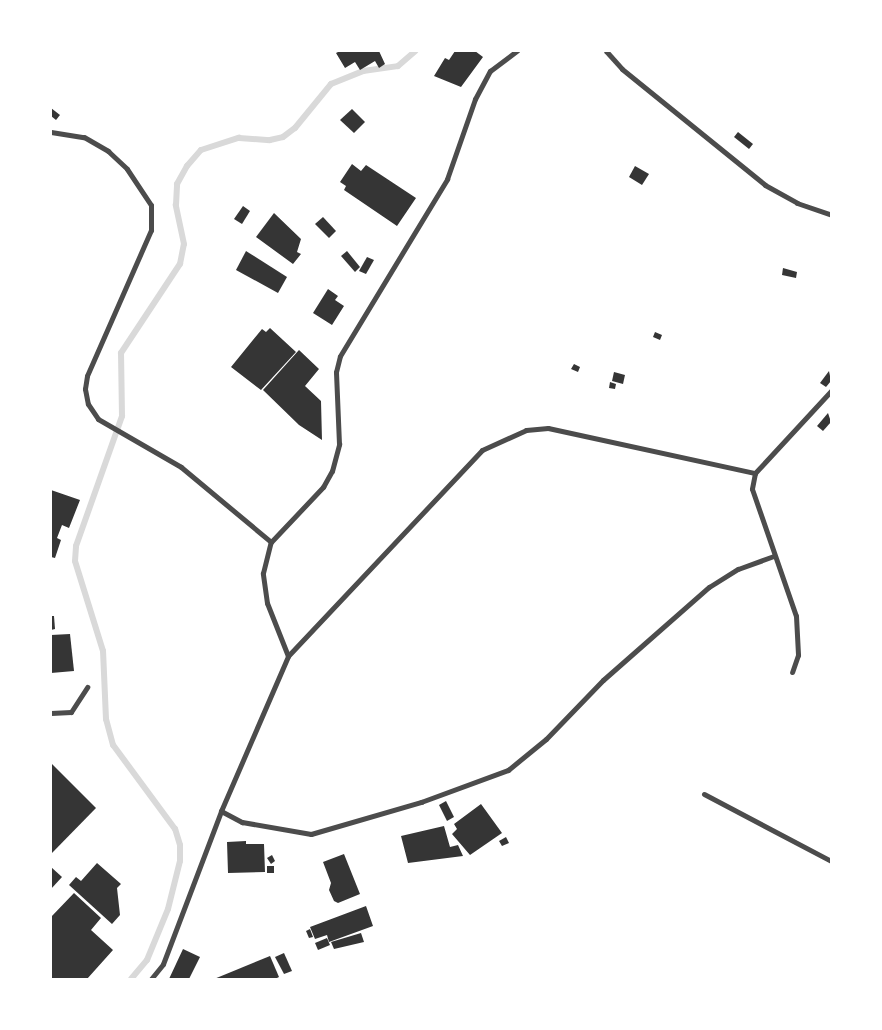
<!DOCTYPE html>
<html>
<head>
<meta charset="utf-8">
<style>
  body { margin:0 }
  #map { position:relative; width:882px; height:1030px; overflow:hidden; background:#fff; font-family:Arial,sans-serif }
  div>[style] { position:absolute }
  .stream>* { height:6px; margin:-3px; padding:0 3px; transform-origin:3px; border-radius:3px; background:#d9d9d9 }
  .building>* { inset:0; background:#353535 }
  .minor>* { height:5px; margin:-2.5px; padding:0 2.5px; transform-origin:2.5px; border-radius:2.5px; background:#4c4c4c }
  span { translate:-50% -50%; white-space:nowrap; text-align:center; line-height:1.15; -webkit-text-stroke:4px #fff; paint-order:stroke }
  .frame { position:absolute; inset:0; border:52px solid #fff; pointer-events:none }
</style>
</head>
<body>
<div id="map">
  <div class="stream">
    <i style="left:131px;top:979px;width:25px;rotate:-50deg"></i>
    <i style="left:147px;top:960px;width:55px;rotate:-67.6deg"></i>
    <i style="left:168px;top:909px;width:49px;rotate:-76deg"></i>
    <i style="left:180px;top:861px;width:16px;rotate:-90deg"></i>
    <i style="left:180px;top:845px;width:17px;rotate:-107deg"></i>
    <i style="left:175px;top:829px;width:104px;rotate:-126.4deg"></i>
    <i style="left:113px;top:745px;width:27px;rotate:-105deg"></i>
    <i style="left:106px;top:719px;width:68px;rotate:-92.5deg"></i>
    <i style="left:103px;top:651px;width:94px;rotate:-107.3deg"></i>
    <i style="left:75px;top:561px;width:15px;rotate:-86deg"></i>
    <i style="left:76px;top:546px;width:138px;rotate:-70.5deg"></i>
    <i style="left:122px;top:416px;width:63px;rotate:-90.9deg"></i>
    <i style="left:121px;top:353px;width:107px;rotate:-56.5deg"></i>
    <i style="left:180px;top:264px;width:20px;rotate:-79deg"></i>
    <i style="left:184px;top:244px;width:40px;rotate:-102deg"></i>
    <i style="left:176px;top:205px;width:21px;rotate:-87deg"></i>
    <i style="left:177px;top:184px;width:21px;rotate:-61deg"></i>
    <i style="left:187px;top:166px;width:21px;rotate:-49deg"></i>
    <i style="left:201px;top:150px;width:40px;rotate:-18deg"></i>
    <i style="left:239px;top:138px;width:31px;rotate:4deg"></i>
    <i style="left:270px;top:140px;width:13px;rotate:-13deg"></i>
    <i style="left:283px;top:137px;width:15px;rotate:-37deg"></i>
    <i style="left:295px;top:128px;width:57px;rotate:-50.7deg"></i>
    <i style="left:331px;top:84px;width:35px;rotate:-22deg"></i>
    <i style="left:363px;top:71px;width:35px;rotate:-8deg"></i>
    <i style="left:398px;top:66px;width:23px;rotate:-41deg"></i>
  </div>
  <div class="building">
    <i style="clip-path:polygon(340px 51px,379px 51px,385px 64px,379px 68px,375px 61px,360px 70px,355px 62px,345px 68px,336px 53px)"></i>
    <i style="clip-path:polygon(455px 51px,475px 51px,483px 57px,461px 87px,434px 76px,445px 58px,449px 60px)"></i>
    <i style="clip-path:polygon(51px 108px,60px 115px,56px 120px,51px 116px)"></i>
    <i style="clip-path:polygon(352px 109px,365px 122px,354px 133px,340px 120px)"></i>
    <i style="clip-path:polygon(738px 132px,753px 144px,749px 149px,734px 137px)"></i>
    <i style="clip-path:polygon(352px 164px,361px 171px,366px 165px,416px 198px,397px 226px,344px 190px,346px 186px,340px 182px)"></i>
    <i style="clip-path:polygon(635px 166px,649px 174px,642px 185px,629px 177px)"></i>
    <i style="clip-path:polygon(243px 206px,250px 211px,242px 224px,234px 219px)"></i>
    <i style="clip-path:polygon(274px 213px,301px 239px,297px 252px,301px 254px,293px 264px,256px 237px)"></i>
    <i style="clip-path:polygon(323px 217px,336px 231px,329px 238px,315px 224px)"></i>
    <i style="clip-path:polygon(246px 251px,287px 277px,278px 293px,236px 270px)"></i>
    <i style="clip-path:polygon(347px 251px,360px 267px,355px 272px,341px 256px)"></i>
    <i style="clip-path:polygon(367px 257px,374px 260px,366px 274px,359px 271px)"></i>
    <i style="clip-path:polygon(783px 268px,797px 272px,796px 278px,782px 275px)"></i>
    <i style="clip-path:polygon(328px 289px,338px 296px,335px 300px,344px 306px,332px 325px,313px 313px)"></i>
    <i style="clip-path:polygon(270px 328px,296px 352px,261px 390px,231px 367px,262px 329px,266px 332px)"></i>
    <i style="clip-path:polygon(655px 332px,662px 335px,660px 340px,653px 337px)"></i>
    <i style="clip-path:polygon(299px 350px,319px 369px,305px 386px,321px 401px,322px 440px,299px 425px,263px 390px)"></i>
    <i style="clip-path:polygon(574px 364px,580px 367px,578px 372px,571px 369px)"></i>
    <i style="clip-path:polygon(829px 371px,831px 381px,826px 387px,820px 383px)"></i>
    <i style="clip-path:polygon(614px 372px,625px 375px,623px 384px,612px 381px)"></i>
    <i style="clip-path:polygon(610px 382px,616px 384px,615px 389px,609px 388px)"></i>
    <i style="clip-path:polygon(828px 413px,831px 422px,823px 431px,817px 426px)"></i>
    <i style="clip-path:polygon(51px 490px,80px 500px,69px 528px,62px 525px,57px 538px,61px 540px,55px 558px,51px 557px)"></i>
    <i style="clip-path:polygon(51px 616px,54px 616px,55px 629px,51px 630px)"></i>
    <i style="clip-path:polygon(70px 634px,74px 671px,51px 673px,51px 635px)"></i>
    <i style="clip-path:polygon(51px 763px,96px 808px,51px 854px)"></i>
    <i style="clip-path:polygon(446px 801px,454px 817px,447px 821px,439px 805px)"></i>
    <i style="clip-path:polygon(481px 804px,502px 833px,470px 855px,452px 834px,457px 829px,454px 824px)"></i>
    <i style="clip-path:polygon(444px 826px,450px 847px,458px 845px,463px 856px,408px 863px,401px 836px)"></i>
    <i style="clip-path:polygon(506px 837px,509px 843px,502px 846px,499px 841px)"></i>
    <i style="clip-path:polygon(246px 841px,246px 844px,264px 844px,265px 872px,228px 873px,227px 842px)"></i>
    <i style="clip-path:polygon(344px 854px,360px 894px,338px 903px,334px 901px,329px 890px,331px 883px,323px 862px)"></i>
    <i style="clip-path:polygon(272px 855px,275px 861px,271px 864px,267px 858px)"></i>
    <i style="clip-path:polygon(97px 863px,121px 884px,117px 888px,120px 915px,112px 924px,69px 885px,76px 877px,81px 881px)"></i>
    <i style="clip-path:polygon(267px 866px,274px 866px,274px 873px,267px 873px)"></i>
    <i style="clip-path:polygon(51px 867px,62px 877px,51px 889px)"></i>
    <i style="clip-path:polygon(74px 893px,101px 918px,91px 930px,113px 950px,87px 979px,51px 979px,51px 917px)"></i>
    <i style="clip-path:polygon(366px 906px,373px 926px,329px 942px,327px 935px,315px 939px,310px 927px)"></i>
    <i style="clip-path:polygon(310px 929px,313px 937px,309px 938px,306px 931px)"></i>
    <i style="clip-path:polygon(361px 933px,364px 942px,334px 949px,331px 942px)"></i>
    <i style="clip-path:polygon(327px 938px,330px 945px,318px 950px,315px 943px)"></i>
    <i style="clip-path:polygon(183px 949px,200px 957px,189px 979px,169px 979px)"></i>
    <i style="clip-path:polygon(284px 953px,292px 971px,284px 974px,275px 957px)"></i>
    <i style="clip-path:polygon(270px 956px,279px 977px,275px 979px,214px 979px)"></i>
  </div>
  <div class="minor">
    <i style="left:606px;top:51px;width:24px;rotate:48deg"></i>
    <i style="left:622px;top:69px;width:184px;rotate:39deg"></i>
    <i style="left:765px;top:185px;width:37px;rotate:29deg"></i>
    <i style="left:797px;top:203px;width:36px;rotate:19deg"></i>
    <i style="left:51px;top:132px;width:33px;rotate:9deg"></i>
    <i style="left:84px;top:137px;width:28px;rotate:30deg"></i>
    <i style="left:108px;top:151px;width:26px;rotate:43deg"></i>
    <i style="left:127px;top:169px;width:43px;rotate:56.3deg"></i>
    <i style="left:151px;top:205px;width:25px;rotate:90deg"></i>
    <i style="left:151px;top:230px;width:159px;rotate:113.7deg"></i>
    <i style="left:87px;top:376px;width:13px;rotate:99deg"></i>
    <i style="left:85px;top:389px;width:15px;rotate:79deg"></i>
    <i style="left:88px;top:404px;width:18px;rotate:56deg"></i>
    <i style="left:98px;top:419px;width:96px;rotate:30deg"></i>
    <i style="left:181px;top:467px;width:117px;rotate:39.8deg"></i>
    <i style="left:755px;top:473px;width:16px;rotate:101deg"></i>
    <i style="left:752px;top:489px;width:134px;rotate:70.9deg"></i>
    <i style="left:796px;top:616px;width:39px;rotate:87deg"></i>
    <i style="left:798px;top:655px;width:18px;rotate:109deg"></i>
    <i style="left:288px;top:656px;width:57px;rotate:-111.6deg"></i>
    <i style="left:267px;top:603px;width:30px;rotate:-98deg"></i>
    <i style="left:263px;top:573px;width:32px;rotate:-76deg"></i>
    <i style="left:271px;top:542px;width:76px;rotate:-46.6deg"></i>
    <i style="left:323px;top:487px;width:18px;rotate:-61deg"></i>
    <i style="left:332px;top:471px;width:28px;rotate:-75deg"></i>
    <i style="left:339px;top:444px;width:72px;rotate:-92.4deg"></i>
    <i style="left:336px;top:372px;width:16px;rotate:-76deg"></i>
    <i style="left:340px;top:356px;width:207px;rotate:-58.8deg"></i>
    <i style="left:447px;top:179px;width:85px;rotate:-70.7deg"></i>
    <i style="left:475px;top:99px;width:32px;rotate:-62deg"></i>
    <i style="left:490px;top:71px;width:34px;rotate:-37deg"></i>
    <i style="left:51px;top:713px;width:20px;rotate:-3deg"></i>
    <i style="left:71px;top:712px;width:30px;rotate:-57deg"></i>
    <i style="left:704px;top:794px;width:144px;rotate:27.8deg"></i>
    <i style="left:221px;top:811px;width:24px;rotate:28deg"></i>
    <i style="left:242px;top:822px;width:70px;rotate:9.9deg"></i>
    <i style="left:311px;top:834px;width:115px;rotate:-16.2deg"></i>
    <i style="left:421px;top:802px;width:93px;rotate:-20.2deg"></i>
    <i style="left:508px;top:770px;width:49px;rotate:-39.2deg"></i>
    <i style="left:546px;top:739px;width:82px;rotate:-46deg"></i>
    <i style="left:603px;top:680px;width:141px;rotate:-41.3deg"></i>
    <i style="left:709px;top:587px;width:34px;rotate:-32deg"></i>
    <i style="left:738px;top:569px;width:38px;rotate:-20deg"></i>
    <i style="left:151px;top:979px;width:19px;rotate:-51deg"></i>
    <i style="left:163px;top:964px;width:164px;rotate:-69.2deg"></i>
    <i style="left:221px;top:811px;width:169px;rotate:-66.6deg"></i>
    <i style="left:288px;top:656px;width:283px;rotate:-46.7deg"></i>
    <i style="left:482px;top:450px;width:48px;rotate:-24.4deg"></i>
    <i style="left:526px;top:430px;width:22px;rotate:-5deg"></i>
    <i style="left:548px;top:428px;width:212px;rotate:12.3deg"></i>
    <i style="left:755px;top:473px;width:112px;rotate:-47.2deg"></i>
  </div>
  <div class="frame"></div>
</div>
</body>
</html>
